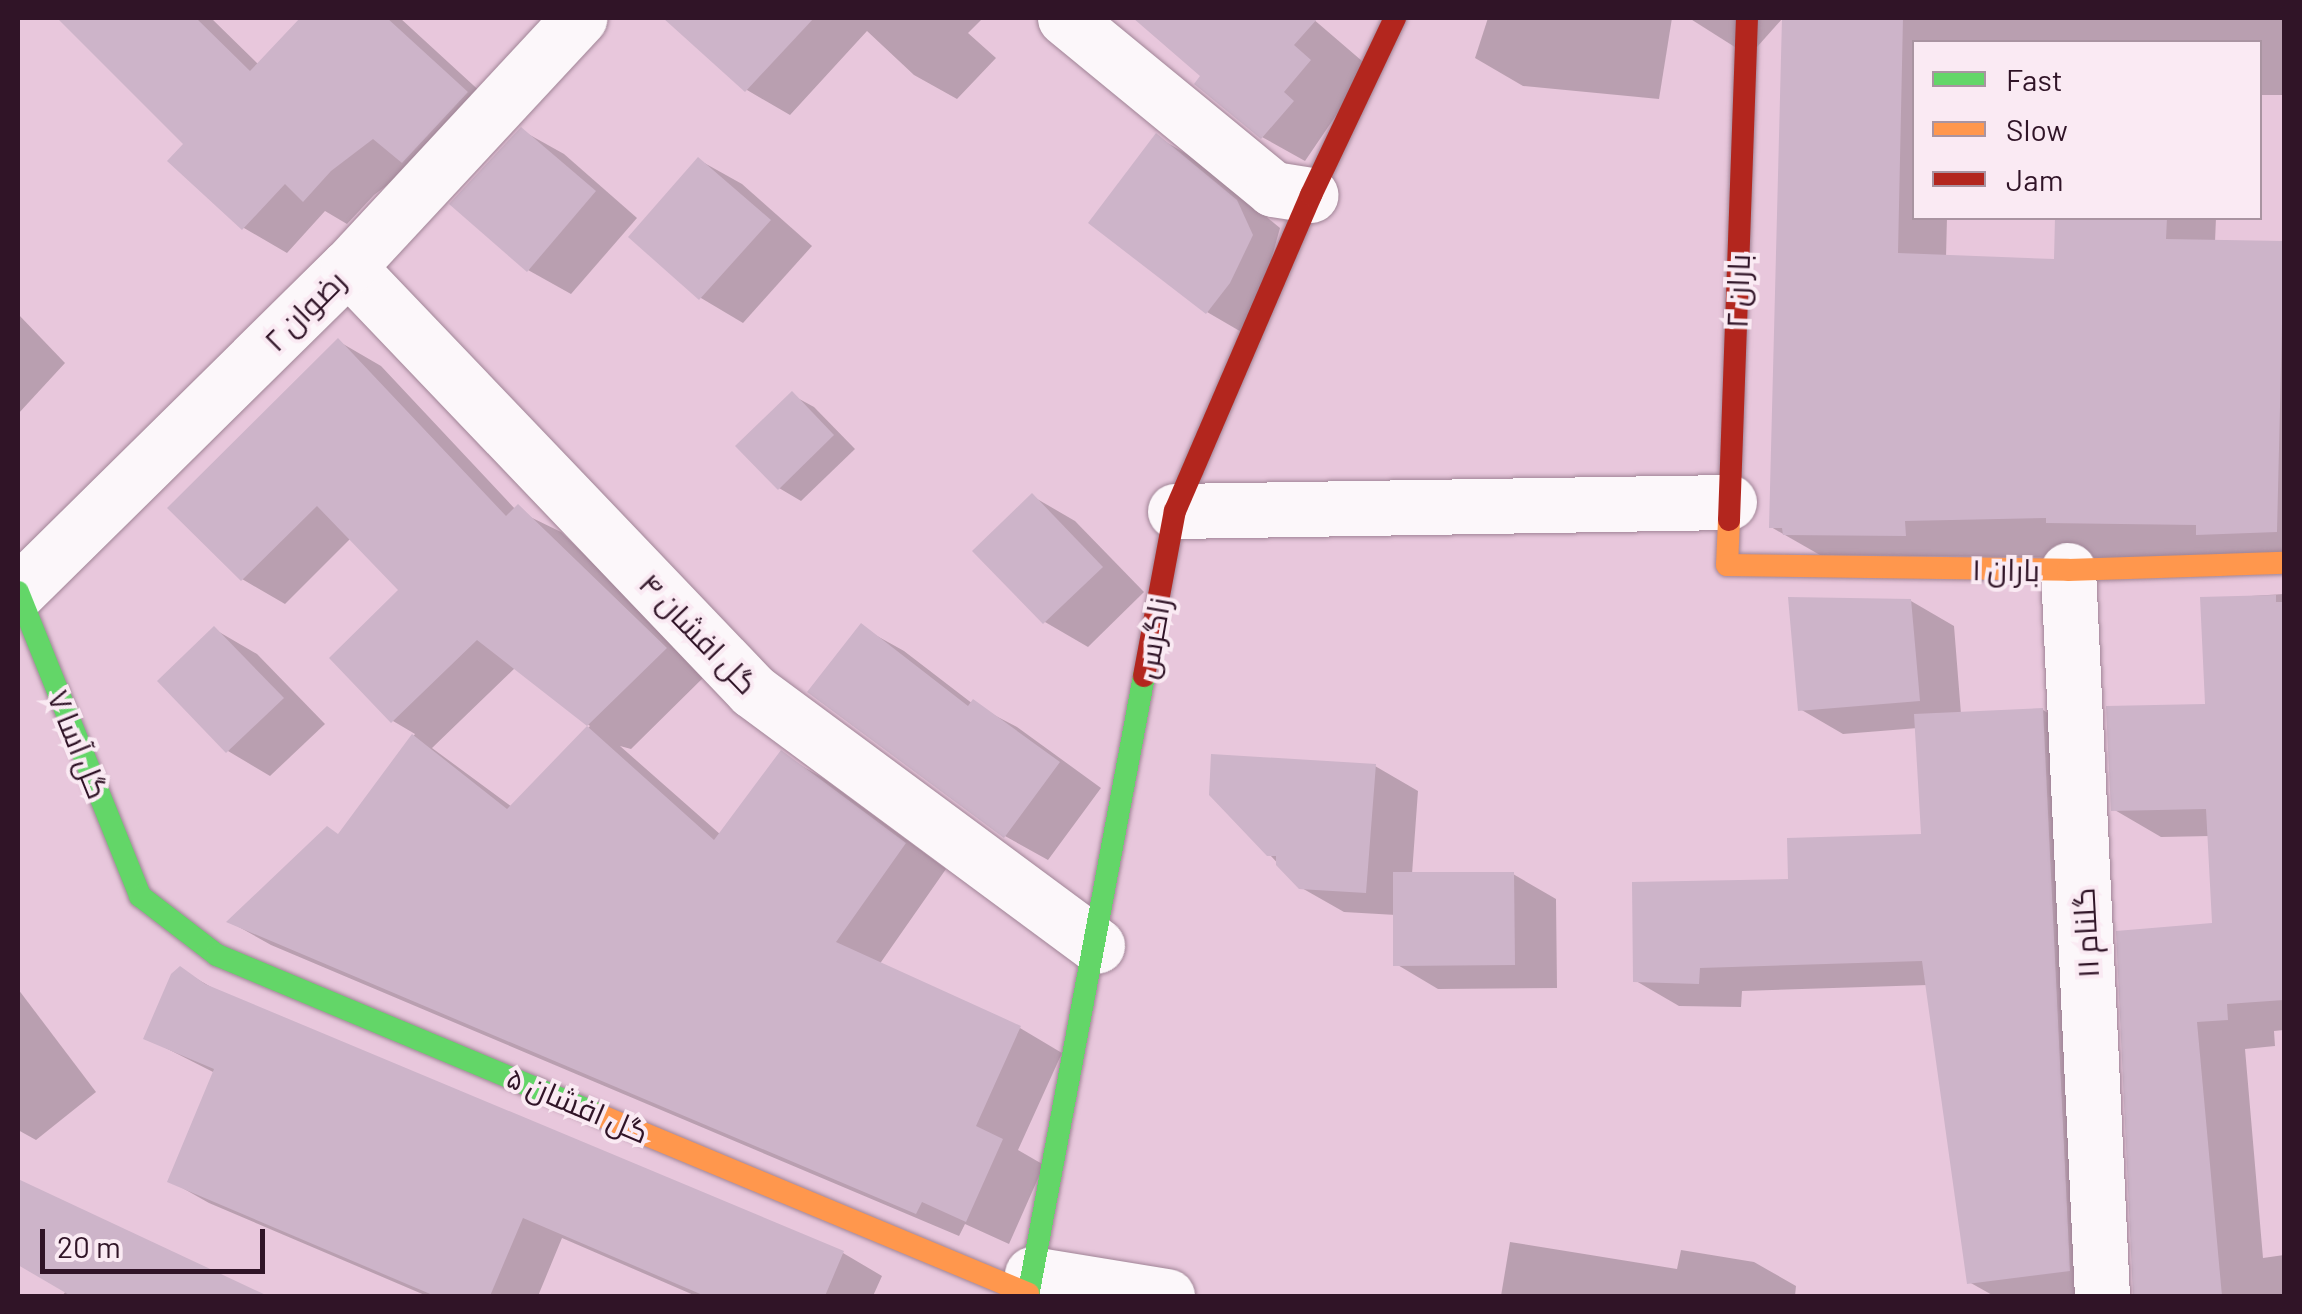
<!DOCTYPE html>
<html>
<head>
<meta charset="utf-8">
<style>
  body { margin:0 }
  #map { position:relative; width:2302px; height:1314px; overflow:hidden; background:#e8c7dc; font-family:Barlow,Cairo,sans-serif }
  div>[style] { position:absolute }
  .shadow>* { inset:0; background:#0003 }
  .building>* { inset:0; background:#cdb4c9 }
  .roads { filter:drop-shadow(0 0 2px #a08496) drop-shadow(0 0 2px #a08496) }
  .street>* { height:55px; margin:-27.5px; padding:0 27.5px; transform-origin:27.5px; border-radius:27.5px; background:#fcf7fa }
  .fast>* { height:22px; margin:-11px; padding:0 11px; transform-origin:11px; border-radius:11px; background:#63d668 }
  .slow>* { height:22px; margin:-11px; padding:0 11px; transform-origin:11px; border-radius:11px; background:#ff974d }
  .jam>* { height:22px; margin:-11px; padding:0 11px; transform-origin:11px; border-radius:11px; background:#b3261e }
  span { translate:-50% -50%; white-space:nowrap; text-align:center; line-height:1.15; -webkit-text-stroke:8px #faeaf3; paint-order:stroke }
  .street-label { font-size:30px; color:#301427 }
  .frame { position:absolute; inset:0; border:20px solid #301427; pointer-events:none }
  .legend { position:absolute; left:1912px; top:40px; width:350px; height:180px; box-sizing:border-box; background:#faeaf3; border:2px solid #a994a1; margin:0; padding:12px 18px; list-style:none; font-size:30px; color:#301427 }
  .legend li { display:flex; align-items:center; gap:20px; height:50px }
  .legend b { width:50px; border:2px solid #a994a1 }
  .scale { position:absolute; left:40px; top:1229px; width:225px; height:45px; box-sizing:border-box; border:5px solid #301427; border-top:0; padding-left:12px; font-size:30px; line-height:35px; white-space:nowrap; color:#301427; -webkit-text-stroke:8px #faeaf3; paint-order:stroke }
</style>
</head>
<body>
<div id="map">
  <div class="shadow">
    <i style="clip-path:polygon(61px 18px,211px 18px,259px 65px,303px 18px,400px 18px,509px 118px,412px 166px,374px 195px,347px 224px,325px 211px,287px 253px,244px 228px,170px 161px,186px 144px)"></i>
    <i style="clip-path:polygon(667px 18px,983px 18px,968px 33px,996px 58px,957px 99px,914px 75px,867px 31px,790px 115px,747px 90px)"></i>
    <i style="clip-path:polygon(1136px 18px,1312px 18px,1369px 67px,1305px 161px,1262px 137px,1203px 76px)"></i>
    <i style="clip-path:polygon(1488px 18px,1672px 18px,1659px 99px,1523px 86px,1475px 58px)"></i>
    <i style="clip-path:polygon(1689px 18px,1783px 18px,1749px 56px)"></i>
    <i style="clip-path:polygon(1784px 18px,2284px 18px,2284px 95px,2260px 95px,2260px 42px,1914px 42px,1914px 218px,1947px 218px,1946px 258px,2056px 262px,2058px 218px,2216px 218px,2215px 242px,2284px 243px,2284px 560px,1820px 555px,1771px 527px)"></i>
    <i style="clip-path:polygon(521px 130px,564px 154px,637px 218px,571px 294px,528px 270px)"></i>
    <i style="clip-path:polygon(1157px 137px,1199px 161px,1280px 228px,1250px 337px,1207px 312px,1092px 223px)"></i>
    <i style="clip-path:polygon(699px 160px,742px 184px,812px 246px,743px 323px,701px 298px)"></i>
    <i style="clip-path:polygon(18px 314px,65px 363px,18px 414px)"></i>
    <i style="clip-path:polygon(evenodd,338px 341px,381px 366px,516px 510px,561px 532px,708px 673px,631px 749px,620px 746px,721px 835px,781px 754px,823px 778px,946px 869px,879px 965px,1020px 1028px,1062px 1053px,1018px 1150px,1044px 1165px,1009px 1244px,965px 1224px,959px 1236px,271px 945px,230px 922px,339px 836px,415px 734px,393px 721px,402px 590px,351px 538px,285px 604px,242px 579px,338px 341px,516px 667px,590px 726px,512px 807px,432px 748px,516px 667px)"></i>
    <i style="clip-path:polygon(792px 395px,814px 407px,855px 449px,801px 501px,779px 488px)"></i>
    <i style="clip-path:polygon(1032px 496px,1075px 521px,1144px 592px,1088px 647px,1045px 622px,976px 551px)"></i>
    <i style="clip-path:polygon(2284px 594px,2284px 1030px,2274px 1031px,2275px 1046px,2245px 1049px,2263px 1258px,2284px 1255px,2284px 1296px,2135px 1296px,2119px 933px,2214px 925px,2210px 836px,2161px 837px,2113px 809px,2208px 706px,2202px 599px)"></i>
    <i style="clip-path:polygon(1911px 601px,1954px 626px,1961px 714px,2043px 710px,2085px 735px,2096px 1296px,1994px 1296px,1969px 1282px,1928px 985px,1742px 991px,1741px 1007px,1679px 1006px,1636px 981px,1790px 881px,1924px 836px,1918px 728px,1843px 734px,1800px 709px)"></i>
    <i style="clip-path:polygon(861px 627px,904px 651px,973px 704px,1017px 727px,1101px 788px,1048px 860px,1005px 836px)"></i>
    <i style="clip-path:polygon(214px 629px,257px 654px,325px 724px,270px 776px,228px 751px)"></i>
    <i style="clip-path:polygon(1375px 766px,1418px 791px,1412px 874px,1513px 874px,1556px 899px,1557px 988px,1438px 989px,1396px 964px,1396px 915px,1344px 912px,1300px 887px,1269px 854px)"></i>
    <i style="clip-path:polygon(180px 969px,223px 994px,843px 1253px,882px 1276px,873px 1296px,696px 1296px,562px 1238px,538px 1296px,427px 1296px,209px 1203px,170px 1181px,215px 1073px,146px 1038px)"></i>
    <i style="clip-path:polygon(18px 989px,96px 1092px,36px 1140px,18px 1130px)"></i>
    <i style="clip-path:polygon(19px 1182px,222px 1282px,216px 1296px,62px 1296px,66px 1291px,18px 1262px)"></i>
    <i style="clip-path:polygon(1510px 1242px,1677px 1269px,1681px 1250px,1754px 1262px,1796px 1286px,1795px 1296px,1501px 1296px)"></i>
  </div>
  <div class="building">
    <i style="clip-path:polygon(57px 18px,196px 18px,250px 71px,300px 18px,387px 18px,468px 92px,402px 163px,373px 139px,331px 171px,303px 202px,285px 184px,242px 230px,167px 161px,183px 144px)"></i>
    <i style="clip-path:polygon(663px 18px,814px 18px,745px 92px)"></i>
    <i style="clip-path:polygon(1133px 18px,1318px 18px,1294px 45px,1311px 60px,1284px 92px,1294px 101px,1261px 139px,1194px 84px,1200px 76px)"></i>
    <i style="clip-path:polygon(1782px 18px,1903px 18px,1898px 253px,2054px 259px,2055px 218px,2167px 218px,2166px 239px,2284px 241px,2277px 532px,2196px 535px,2196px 525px,2046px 523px,2046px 518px,1905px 521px,1906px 536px,1783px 535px,1782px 528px,1769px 528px)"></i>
    <i style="clip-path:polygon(521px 127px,596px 191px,527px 272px,449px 204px)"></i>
    <i style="clip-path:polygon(1156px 133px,1237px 200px,1253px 235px,1230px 283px,1206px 314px,1088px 223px)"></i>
    <i style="clip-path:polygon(698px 157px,771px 220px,699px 300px,628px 237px)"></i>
    <i style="clip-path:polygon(338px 338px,506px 516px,518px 504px,667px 648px,587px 726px,477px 640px,391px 723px,329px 658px,398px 590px,317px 506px,241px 581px,167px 508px)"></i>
    <i style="clip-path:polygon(792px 391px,834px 435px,778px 490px,735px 446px)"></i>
    <i style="clip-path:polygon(1032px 493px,1103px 567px,1043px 624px,972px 551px)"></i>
    <i style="clip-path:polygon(2276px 595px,2276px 602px,2284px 602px,2284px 1000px,2227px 1004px,2228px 1020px,2197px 1022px,2222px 1296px,2133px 1296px,2116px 931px,2212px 923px,2206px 809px,2111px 811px,2106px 706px,2205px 704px,2200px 597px)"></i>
    <i style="clip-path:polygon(1788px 597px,1911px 599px,1920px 701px,1798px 711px)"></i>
    <i style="clip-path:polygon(861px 623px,968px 706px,973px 699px,1060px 762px,1004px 838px,807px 692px)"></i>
    <i style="clip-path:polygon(214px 626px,284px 698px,226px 753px,157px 681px)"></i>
    <i style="clip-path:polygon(2043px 708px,2070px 1271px,1967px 1284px,1922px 961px,1700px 968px,1699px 984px,1633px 982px,1632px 882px,1788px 879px,1787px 838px,1921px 834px,1914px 714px)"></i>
    <i style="clip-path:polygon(587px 726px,714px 840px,781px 750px,906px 843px,836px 942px,1021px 1026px,976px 1126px,1003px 1139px,966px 1222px,922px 1202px,916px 1214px,226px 922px,327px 826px,338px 834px,412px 734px,507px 809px)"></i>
    <i style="clip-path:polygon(1211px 754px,1376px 764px,1366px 893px,1299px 889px,1276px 865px,1276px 856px,1267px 856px,1209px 795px)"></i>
    <i style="clip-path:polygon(1393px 872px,1514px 872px,1515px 965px,1393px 966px)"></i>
    <i style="clip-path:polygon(180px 966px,205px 984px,844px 1251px,825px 1296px,705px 1296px,523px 1218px,490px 1296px,435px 1296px,167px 1182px,214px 1069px,143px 1039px,171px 974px)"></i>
    <i style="clip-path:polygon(18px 1179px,268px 1296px,71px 1296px,18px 1265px)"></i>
  </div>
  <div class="roads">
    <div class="street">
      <i style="left:1065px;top:18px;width:269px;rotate:39.4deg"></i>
      <i style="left:1273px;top:189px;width:38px;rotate:9deg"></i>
      <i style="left:348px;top:267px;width:586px;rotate:46.31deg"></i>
      <i style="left:753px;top:691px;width:428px;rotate:36.5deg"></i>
      <i style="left:1175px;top:511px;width:554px;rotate:-0.93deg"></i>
      <i style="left:2068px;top:570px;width:727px;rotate:87.32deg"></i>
      <i style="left:18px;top:592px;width:463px;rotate:-44.6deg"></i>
      <i style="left:348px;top:267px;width:340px;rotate:-47.1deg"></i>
      <i style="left:1032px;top:1274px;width:137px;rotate:9.3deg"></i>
    </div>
    <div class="fast">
      <i style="left:18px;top:592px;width:328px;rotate:68.1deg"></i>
      <i style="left:140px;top:896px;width:97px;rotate:37.5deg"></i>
      <i style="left:217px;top:955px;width:414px;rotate:22.7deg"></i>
      <i style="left:1028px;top:1296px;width:631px;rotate:-79.4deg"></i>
    </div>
    <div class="slow">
      <i style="left:1729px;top:520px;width:45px;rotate:92.5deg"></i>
      <i style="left:1727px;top:565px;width:341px;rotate:0.8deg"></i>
      <i style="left:2068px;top:570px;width:216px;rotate:-1.9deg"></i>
      <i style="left:599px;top:1115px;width:465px;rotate:22.6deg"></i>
    </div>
    <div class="jam">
      <i style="left:1729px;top:520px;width:502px;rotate:-87.95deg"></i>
      <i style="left:1144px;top:676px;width:168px;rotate:-79.4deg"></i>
      <i style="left:1175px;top:511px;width:344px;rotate:-66.7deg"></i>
      <i style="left:1311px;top:195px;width:196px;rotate:-64.6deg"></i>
    </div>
  </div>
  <div class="street-label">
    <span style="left:1737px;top:291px;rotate:-88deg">باران ۲</span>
    <span style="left:304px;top:310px;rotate:-45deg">رضوان ۲</span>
    <span style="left:2006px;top:569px;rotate:1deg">باران ۱</span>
    <span style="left:699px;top:633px;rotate:46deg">گل افشان ۴</span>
    <span style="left:1152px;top:638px;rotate:-80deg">زاگرس</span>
    <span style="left:79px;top:744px;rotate:68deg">گل آسا ۷</span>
    <span style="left:2085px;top:933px;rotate:-93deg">گلنام ۱۱</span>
    <span style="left:578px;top:1104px;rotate:23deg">گل افشان ۵</span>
  </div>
  <div class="frame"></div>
  <ul class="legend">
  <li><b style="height:12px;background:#63d668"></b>Fast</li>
  <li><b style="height:12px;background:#ff974d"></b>Slow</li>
  <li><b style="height:12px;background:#b3261e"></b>Jam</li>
  </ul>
  <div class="scale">20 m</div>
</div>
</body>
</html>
